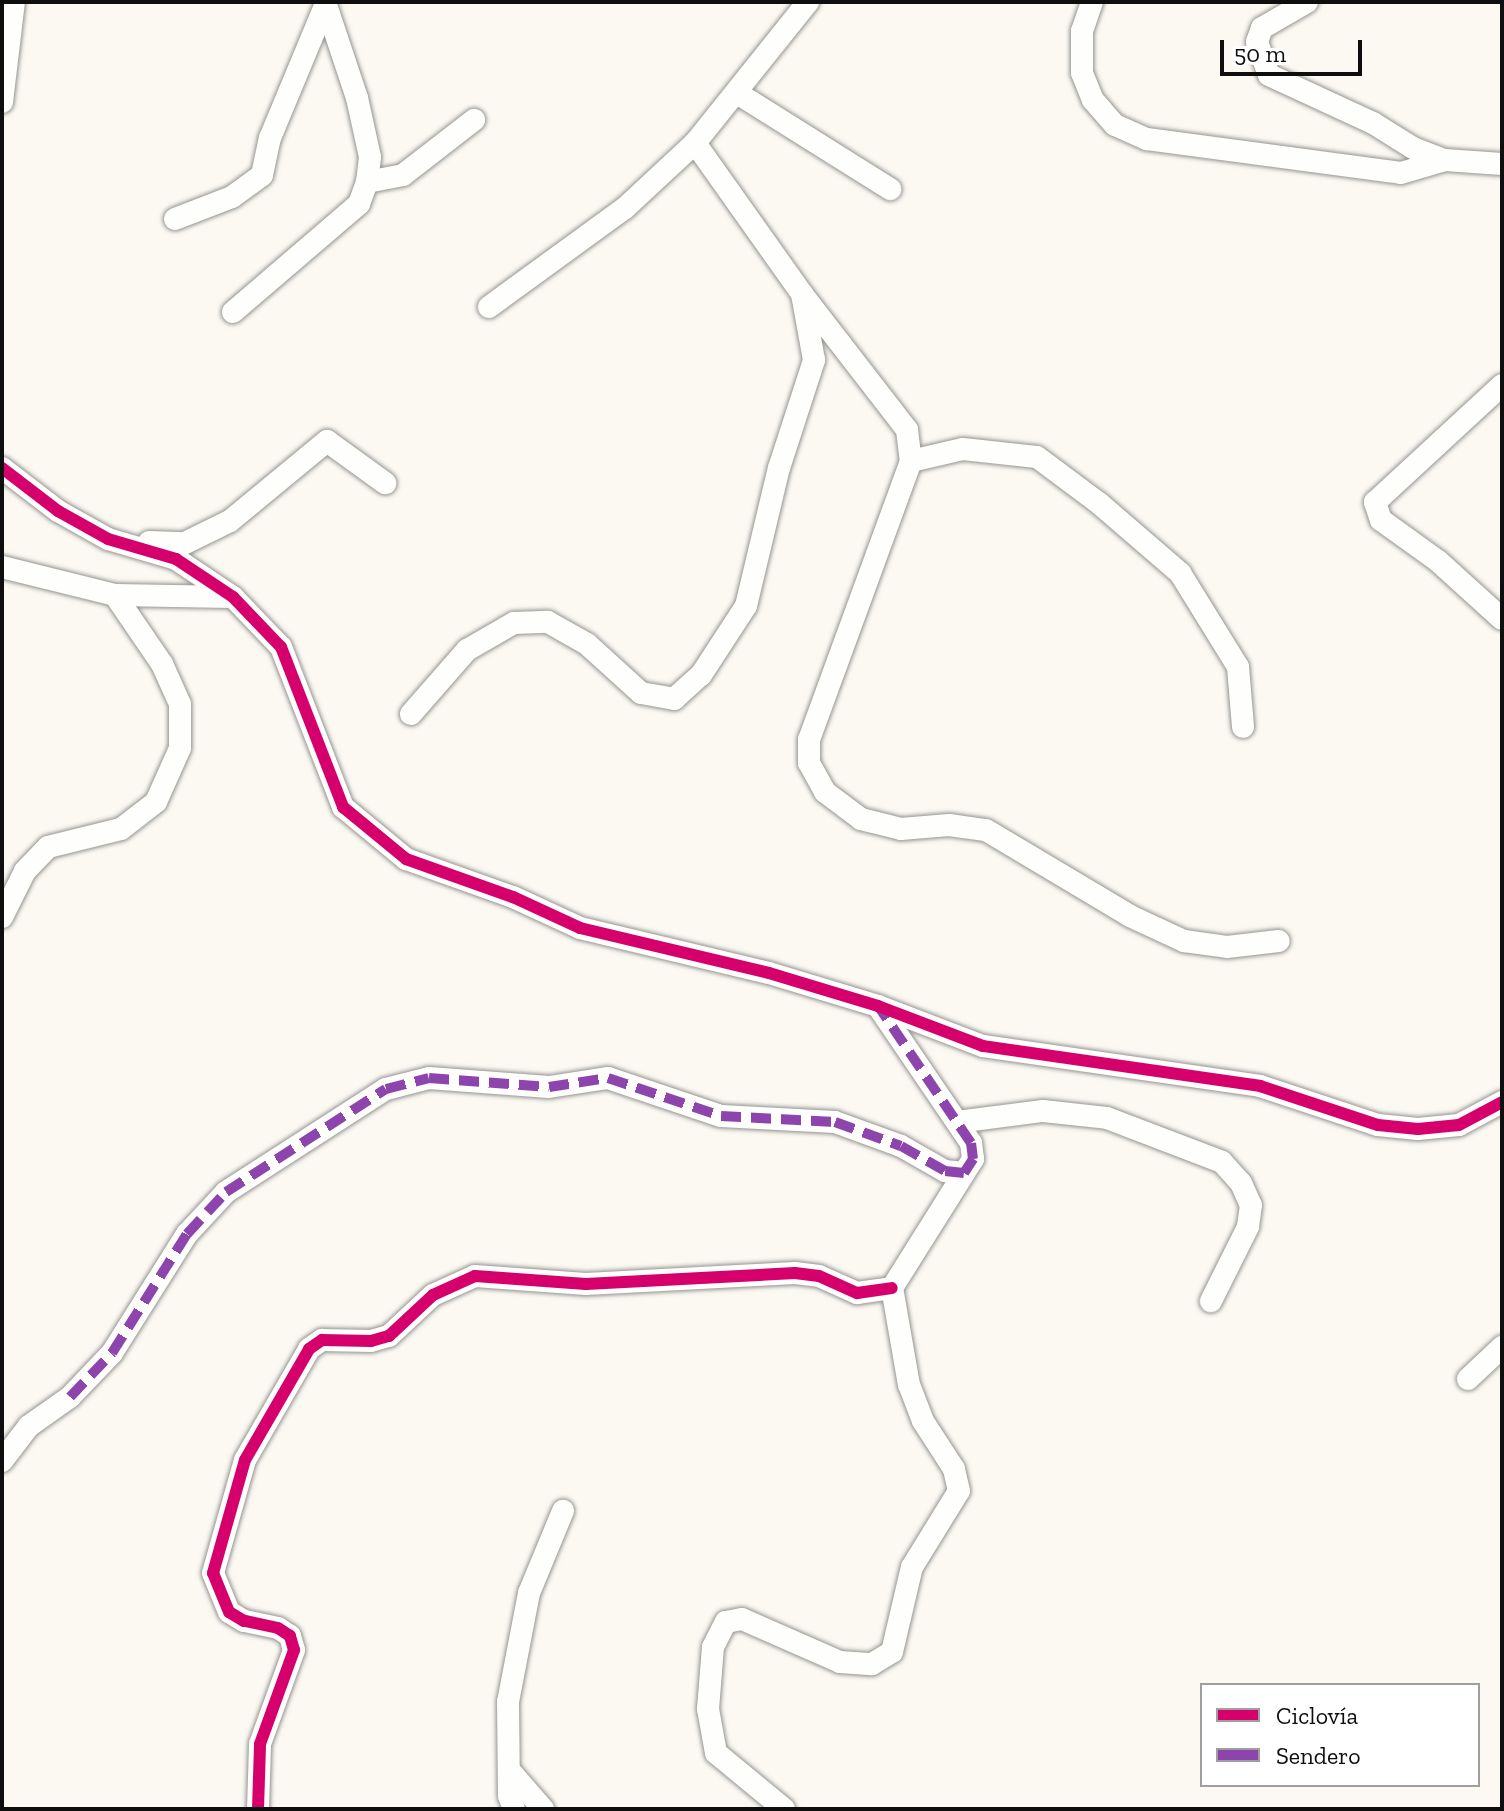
<!DOCTYPE html>
<html>
<head>
<meta charset="utf-8">
<style>
  body { margin:0 }
  #map { position:relative; width:1504px; height:1811px; overflow:hidden; background:#fbf9f2; font-family:"Zilla Slab",serif }
  div>[style] { position:absolute }
  .roads { filter:drop-shadow(0 0 2px #959491) drop-shadow(0 0 2px #959491) }
  .minor>* { height:22px; margin:-11px; padding:0 11px; transform-origin:11px; border-radius:11px; background:#fefefd }
  .quiet>* { height:10px; margin-top:-5px; transform-origin:0; background:repeating-linear-gradient(90deg,#8e44ad 0 20px,transparent 0 30px) }
  .cycleway>* { height:12px; margin:-6px; padding:0 6px; transform-origin:6px; border-radius:6px; background:#d6006c }
  span { translate:-50% -50%; white-space:nowrap; text-align:center; line-height:1.15; -webkit-text-stroke:8px #fff; paint-order:stroke }
  .frame { position:absolute; inset:0; border:4px solid #0e0e0e; pointer-events:none }
  .legend { position:absolute; left:1200px; top:1683px; width:280px; height:104px; box-sizing:border-box; background:#fff; border:2px solid #9f9f9f; margin:0; padding:10px 14px; list-style:none; font-size:24px; color:#0e0e0e }
  .legend li { display:flex; align-items:center; gap:16px; height:40px }
  .legend b { width:40px; border:2px solid #9f9f9f }
  .scale { position:absolute; left:1220px; top:40px; width:142px; height:36px; box-sizing:border-box; border:4px solid #0e0e0e; border-top:0; padding-left:10px; font-size:24px; line-height:28px; white-space:nowrap; color:#0e0e0e; -webkit-text-stroke:6px #fff; paint-order:stroke }
</style>
</head>
<body>
<div id="map">
  <div class="roads">
    <div class="minor">
      <i style="left:1092px;top:2px;width:31px;rotate:109deg"></i>
      <i style="left:1082px;top:31px;width:42px;rotate:90deg"></i>
      <i style="left:1082px;top:73px;width:29px;rotate:68deg"></i>
      <i style="left:1093px;top:100px;width:33px;rotate:49deg"></i>
      <i style="left:1115px;top:125px;width:35px;rotate:24deg"></i>
      <i style="left:1147px;top:139px;width:256px;rotate:7.6deg"></i>
      <i style="left:1401px;top:173px;width:46px;rotate:-16.5deg"></i>
      <i style="left:1307px;top:2px;width:52px;rotate:150deg"></i>
      <i style="left:1262px;top:28px;width:15px;rotate:110deg"></i>
      <i style="left:1257px;top:42px;width:35px;rotate:70deg"></i>
      <i style="left:1269px;top:75px;width:115px;rotate:24.8deg"></i>
      <i style="left:1373px;top:123px;width:47px;rotate:32deg"></i>
      <i style="left:1413px;top:148px;width:34px;rotate:21deg"></i>
      <i style="left:1445px;top:160px;width:57px;rotate:4deg"></i>
      <i style="left:737px;top:93px;width:181px;rotate:32.1deg"></i>
      <i style="left:2px;top:102px;width:101px;rotate:-83.2deg"></i>
      <i style="left:367px;top:182px;width:37px;rotate:-11deg"></i>
      <i style="left:403px;top:175px;width:90px;rotate:-37.8deg"></i>
      <i style="left:175px;top:219px;width:61px;rotate:-21.1deg"></i>
      <i style="left:232px;top:197px;width:37px;rotate:-36deg"></i>
      <i style="left:262px;top:175px;width:38px;rotate:-78deg"></i>
      <i style="left:270px;top:138px;width:143px;rotate:-67.4deg"></i>
      <i style="left:802px;top:294px;width:172px;rotate:52.3deg"></i>
      <i style="left:907px;top:430px;width:31px;rotate:83deg"></i>
      <i style="left:911px;top:461px;width:296px;rotate:110.1deg"></i>
      <i style="left:809px;top:739px;width:24px;rotate:90deg"></i>
      <i style="left:809px;top:763px;width:33px;rotate:61deg"></i>
      <i style="left:825px;top:792px;width:45px;rotate:36.9deg"></i>
      <i style="left:861px;top:819px;width:41px;rotate:14deg"></i>
      <i style="left:901px;top:829px;width:48px;rotate:-4.8deg"></i>
      <i style="left:949px;top:825px;width:37px;rotate:8deg"></i>
      <i style="left:986px;top:830px;width:168px;rotate:30.8deg"></i>
      <i style="left:1130px;top:916px;width:60px;rotate:24.8deg"></i>
      <i style="left:1184px;top:941px;width:43px;rotate:7.9deg"></i>
      <i style="left:1227px;top:947px;width:52px;rotate:-6.6deg"></i>
      <i style="left:489px;top:307px;width:168px;rotate:-36.1deg"></i>
      <i style="left:625px;top:208px;width:96px;rotate:-42.9deg"></i>
      <i style="left:695px;top:143px;width:181px;rotate:-51.3deg"></i>
      <i style="left:233px;top:312px;width:166px;rotate:-40.6deg"></i>
      <i style="left:359px;top:204px;width:23px;rotate:-70deg"></i>
      <i style="left:367px;top:182px;width:25px;rotate:-83deg"></i>
      <i style="left:370px;top:157px;width:60px;rotate:-102.4deg"></i>
      <i style="left:357px;top:98px;width:101px;rotate:-108.4deg"></i>
      <i style="left:1502px;top:385px;width:173px;rotate:137.3deg"></i>
      <i style="left:1375px;top:502px;width:19px;rotate:72deg"></i>
      <i style="left:1381px;top:520px;width:70px;rotate:35.7deg"></i>
      <i style="left:1438px;top:561px;width:86px;rotate:42.2deg"></i>
      <i style="left:911px;top:461px;width:53px;rotate:-13deg"></i>
      <i style="left:963px;top:449px;width:74px;rotate:6.2deg"></i>
      <i style="left:1037px;top:457px;width:79px;rotate:36.7deg"></i>
      <i style="left:1100px;top:504px;width:106px;rotate:40.8deg"></i>
      <i style="left:1180px;top:573px;width:110px;rotate:58.3deg"></i>
      <i style="left:1238px;top:667px;width:60px;rotate:85.2deg"></i>
      <i style="left:2px;top:468px;width:71px;rotate:37.5deg"></i>
      <i style="left:58px;top:511px;width:57px;rotate:29.2deg"></i>
      <i style="left:108px;top:539px;width:71px;rotate:16.4deg"></i>
      <i style="left:176px;top:559px;width:69px;rotate:33.7deg"></i>
      <i style="left:233px;top:597px;width:69px;rotate:46.2deg"></i>
      <i style="left:281px;top:647px;width:172px;rotate:68.8deg"></i>
      <i style="left:343px;top:807px;width:82px;rotate:39.5deg"></i>
      <i style="left:406px;top:859px;width:114px;rotate:19.6deg"></i>
      <i style="left:513px;top:897px;width:74px;rotate:24.8deg"></i>
      <i style="left:580px;top:928px;width:194px;rotate:13.4deg"></i>
      <i style="left:769px;top:973px;width:114px;rotate:16.8deg"></i>
      <i style="left:878px;top:1006px;width:112px;rotate:20.9deg"></i>
      <i style="left:983px;top:1046px;width:280px;rotate:8.2deg"></i>
      <i style="left:1260px;top:1086px;width:124px;rotate:18.3deg"></i>
      <i style="left:1378px;top:1125px;width:40px;rotate:5.7deg"></i>
      <i style="left:1418px;top:1129px;width:41px;rotate:-5.6deg"></i>
      <i style="left:1459px;top:1125px;width:49px;rotate:-28.1deg"></i>
      <i style="left:149px;top:542px;width:36px;rotate:2deg"></i>
      <i style="left:185px;top:543px;width:50px;rotate:-26.1deg"></i>
      <i style="left:230px;top:521px;width:126px;rotate:-39.5deg"></i>
      <i style="left:327px;top:441px;width:72px;rotate:35.9deg"></i>
      <i style="left:2px;top:567px;width:116px;rotate:13.9deg"></i>
      <i style="left:115px;top:595px;width:117px;rotate:1deg"></i>
      <i style="left:411px;top:714px;width:85px;rotate:-48.8deg"></i>
      <i style="left:467px;top:650px;width:54px;rotate:-29.9deg"></i>
      <i style="left:514px;top:623px;width:34px;rotate:-2deg"></i>
      <i style="left:548px;top:622px;width:45px;rotate:29.4deg"></i>
      <i style="left:587px;top:644px;width:73px;rotate:42.2deg"></i>
      <i style="left:641px;top:693px;width:34px;rotate:10deg"></i>
      <i style="left:674px;top:699px;width:36px;rotate:-42deg"></i>
      <i style="left:701px;top:675px;width:82px;rotate:-56.9deg"></i>
      <i style="left:746px;top:606px;width:142px;rotate:-76.6deg"></i>
      <i style="left:779px;top:468px;width:114px;rotate:-72deg"></i>
      <i style="left:814px;top:360px;width:67px;rotate:-100.3deg"></i>
      <i style="left:802px;top:294px;width:185px;rotate:-125.3deg"></i>
      <i style="left:2px;top:917px;width:51px;rotate:-63.4deg"></i>
      <i style="left:25px;top:871px;width:33px;rotate:-46deg"></i>
      <i style="left:48px;top:847px;width:75px;rotate:-13.9deg"></i>
      <i style="left:121px;top:829px;width:44px;rotate:-37.6deg"></i>
      <i style="left:156px;top:802px;width:59px;rotate:-66deg"></i>
      <i style="left:180px;top:748px;width:44px;rotate:-90deg"></i>
      <i style="left:180px;top:704px;width:44px;rotate:-114.2deg"></i>
      <i style="left:162px;top:664px;width:83px;rotate:-124.3deg"></i>
      <i style="left:957px;top:1122px;width:87px;rotate:-7.3deg"></i>
      <i style="left:1043px;top:1111px;width:64px;rotate:6.2deg"></i>
      <i style="left:1107px;top:1118px;width:123px;rotate:20.9deg"></i>
      <i style="left:1222px;top:1162px;width:28px;rotate:48deg"></i>
      <i style="left:1241px;top:1183px;width:24px;rotate:66deg"></i>
      <i style="left:1251px;top:1205px;width:22px;rotate:98deg"></i>
      <i style="left:1248px;top:1227px;width:83px;rotate:116.6deg"></i>
      <i style="left:1468px;top:1379px;width:47px;rotate:-43.3deg"></i>
      <i style="left:2px;top:1461px;width:44px;rotate:-52.4deg"></i>
      <i style="left:29px;top:1426px;width:50px;rotate:-35.3deg"></i>
      <i style="left:70px;top:1397px;width:61px;rotate:-46.3deg"></i>
      <i style="left:112px;top:1353px;width:141px;rotate:-57.8deg"></i>
      <i style="left:187px;top:1234px;width:57px;rotate:-47.1deg"></i>
      <i style="left:226px;top:1192px;width:190px;rotate:-32.8deg"></i>
      <i style="left:386px;top:1089px;width:44px;rotate:-14.3deg"></i>
      <i style="left:429px;top:1078px;width:120px;rotate:4.3deg"></i>
      <i style="left:549px;top:1087px;width:60px;rotate:-8.7deg"></i>
      <i style="left:608px;top:1078px;width:119px;rotate:18.6deg"></i>
      <i style="left:721px;top:1116px;width:114px;rotate:3deg"></i>
      <i style="left:835px;top:1122px;width:70px;rotate:20deg"></i>
      <i style="left:901px;top:1146px;width:51px;rotate:29.6deg"></i>
      <i style="left:945px;top:1171px;width:19px;rotate:6deg"></i>
      <i style="left:964px;top:1173px;width:17px;rotate:-57deg"></i>
      <i style="left:973px;top:1159px;width:16px;rotate:-97deg"></i>
      <i style="left:971px;top:1143px;width:166px;rotate:-124.2deg"></i>
      <i style="left:509px;top:1770px;width:52px;rotate:48.9deg"></i>
      <i style="left:258px;top:1809px;width:65px;rotate:-88.2deg"></i>
      <i style="left:260px;top:1744px;width:100px;rotate:-70.1deg"></i>
      <i style="left:294px;top:1650px;width:15px;rotate:-106deg"></i>
      <i style="left:290px;top:1636px;width:14px;rotate:-146deg"></i>
      <i style="left:278px;top:1628px;width:35px;rotate:-168deg"></i>
      <i style="left:244px;top:1621px;width:17px;rotate:-149deg"></i>
      <i style="left:229px;top:1612px;width:42px;rotate:-112.3deg"></i>
      <i style="left:213px;top:1573px;width:117px;rotate:-74.2deg"></i>
      <i style="left:245px;top:1460px;width:128px;rotate:-60deg"></i>
      <i style="left:309px;top:1349px;width:16px;rotate:-35deg"></i>
      <i style="left:322px;top:1340px;width:49px;rotate:1.2deg"></i>
      <i style="left:371px;top:1341px;width:19px;rotate:-16deg"></i>
      <i style="left:389px;top:1336px;width:60px;rotate:-43deg"></i>
      <i style="left:433px;top:1295px;width:46px;rotate:-24.3deg"></i>
      <i style="left:475px;top:1276px;width:111px;rotate:4.1deg"></i>
      <i style="left:586px;top:1284px;width:209px;rotate:-3deg"></i>
      <i style="left:795px;top:1273px;width:24px;rotate:7deg"></i>
      <i style="left:819px;top:1276px;width:42px;rotate:24.1deg"></i>
      <i style="left:857px;top:1293px;width:35px;rotate:-8deg"></i>
      <i style="left:514px;top:1809px;width:14px;rotate:-111deg"></i>
      <i style="left:509px;top:1796px;width:94px;rotate:-90.6deg"></i>
      <i style="left:508px;top:1702px;width:111px;rotate:-79.1deg"></i>
      <i style="left:529px;top:1593px;width:89px;rotate:-67.5deg"></i>
      <i style="left:784px;top:1809px;width:88px;rotate:-140.5deg"></i>
      <i style="left:716px;top:1753px;width:45px;rotate:-100.3deg"></i>
      <i style="left:708px;top:1709px;width:62px;rotate:-85.4deg"></i>
      <i style="left:713px;top:1647px;width:28px;rotate:-63deg"></i>
      <i style="left:726px;top:1622px;width:16px;rotate:-11deg"></i>
      <i style="left:742px;top:1619px;width:107px;rotate:23.7deg"></i>
      <i style="left:840px;top:1662px;width:32px;rotate:4deg"></i>
      <i style="left:872px;top:1664px;width:23px;rotate:-31deg"></i>
      <i style="left:892px;top:1652px;width:87px;rotate:-76.8deg"></i>
      <i style="left:912px;top:1567px;width:89px;rotate:-58.3deg"></i>
      <i style="left:959px;top:1491px;width:23px;rotate:-103deg"></i>
      <i style="left:954px;top:1469px;width:57px;rotate:-122.9deg"></i>
      <i style="left:923px;top:1421px;width:39px;rotate:-111deg"></i>
      <i style="left:909px;top:1385px;width:98px;rotate:-99.9deg"></i>
      <i style="left:892px;top:1288px;width:136px;rotate:-57.9deg"></i>
    </div>
  </div>
  <div class="quiet">
    <i style="left:70px;top:1397px;width:61px;rotate:-46.3deg"></i>
    <i style="left:112px;top:1353px;width:141px;rotate:-57.8deg"></i>
    <i style="left:187px;top:1234px;width:57px;rotate:-47.1deg"></i>
    <i style="left:226px;top:1192px;width:190px;rotate:-32.8deg"></i>
    <i style="left:386px;top:1089px;width:44px;rotate:-14.3deg"></i>
    <i style="left:429px;top:1078px;width:120px;rotate:4.3deg"></i>
    <i style="left:549px;top:1087px;width:60px;rotate:-8.7deg"></i>
    <i style="left:608px;top:1078px;width:119px;rotate:18.6deg"></i>
    <i style="left:721px;top:1116px;width:114px;rotate:3deg"></i>
    <i style="left:835px;top:1122px;width:70px;rotate:20deg"></i>
    <i style="left:901px;top:1146px;width:51px;rotate:29.6deg"></i>
    <i style="left:945px;top:1171px;width:19px;rotate:6deg"></i>
    <i style="left:964px;top:1173px;width:17px;rotate:-57deg"></i>
    <i style="left:973px;top:1159px;width:16px;rotate:-97deg"></i>
    <i style="left:971px;top:1143px;width:164px;rotate:-124.1deg"></i>
  </div>
  <div class="cycleway">
    <i style="left:2px;top:468px;width:71px;rotate:37.5deg"></i>
    <i style="left:58px;top:511px;width:57px;rotate:29.2deg"></i>
    <i style="left:108px;top:539px;width:71px;rotate:16.4deg"></i>
    <i style="left:176px;top:559px;width:69px;rotate:33.7deg"></i>
    <i style="left:233px;top:597px;width:69px;rotate:46.2deg"></i>
    <i style="left:281px;top:647px;width:172px;rotate:68.8deg"></i>
    <i style="left:343px;top:807px;width:82px;rotate:39.5deg"></i>
    <i style="left:406px;top:859px;width:114px;rotate:19.6deg"></i>
    <i style="left:513px;top:897px;width:74px;rotate:24.8deg"></i>
    <i style="left:580px;top:928px;width:194px;rotate:13.4deg"></i>
    <i style="left:769px;top:973px;width:114px;rotate:16.8deg"></i>
    <i style="left:878px;top:1006px;width:112px;rotate:20.9deg"></i>
    <i style="left:983px;top:1046px;width:280px;rotate:8.2deg"></i>
    <i style="left:1260px;top:1086px;width:124px;rotate:18.3deg"></i>
    <i style="left:1378px;top:1125px;width:40px;rotate:5.7deg"></i>
    <i style="left:1418px;top:1129px;width:41px;rotate:-5.6deg"></i>
    <i style="left:1459px;top:1125px;width:49px;rotate:-28.1deg"></i>
    <i style="left:258px;top:1809px;width:65px;rotate:-88.2deg"></i>
    <i style="left:260px;top:1744px;width:100px;rotate:-70.1deg"></i>
    <i style="left:294px;top:1650px;width:15px;rotate:-106deg"></i>
    <i style="left:290px;top:1636px;width:14px;rotate:-146deg"></i>
    <i style="left:278px;top:1628px;width:35px;rotate:-168deg"></i>
    <i style="left:244px;top:1621px;width:17px;rotate:-149deg"></i>
    <i style="left:229px;top:1612px;width:42px;rotate:-112.3deg"></i>
    <i style="left:213px;top:1573px;width:117px;rotate:-74.2deg"></i>
    <i style="left:245px;top:1460px;width:128px;rotate:-60deg"></i>
    <i style="left:309px;top:1349px;width:16px;rotate:-35deg"></i>
    <i style="left:322px;top:1340px;width:49px;rotate:1.2deg"></i>
    <i style="left:371px;top:1341px;width:19px;rotate:-16deg"></i>
    <i style="left:389px;top:1336px;width:60px;rotate:-43deg"></i>
    <i style="left:433px;top:1295px;width:46px;rotate:-24.3deg"></i>
    <i style="left:475px;top:1276px;width:111px;rotate:4.1deg"></i>
    <i style="left:586px;top:1284px;width:209px;rotate:-3deg"></i>
    <i style="left:795px;top:1273px;width:24px;rotate:7deg"></i>
    <i style="left:819px;top:1276px;width:42px;rotate:24.1deg"></i>
    <i style="left:857px;top:1293px;width:35px;rotate:-8deg"></i>
  </div>
  <div class="frame"></div>
  <ul class="legend">
  <li><b style="height:10px;background:#d6006c"></b>Ciclovía</li>
  <li><b style="height:10px;background:#8e44ad"></b>Sendero</li>
  </ul>
  <div class="scale">50 m</div>
</div>
</body>
</html>
